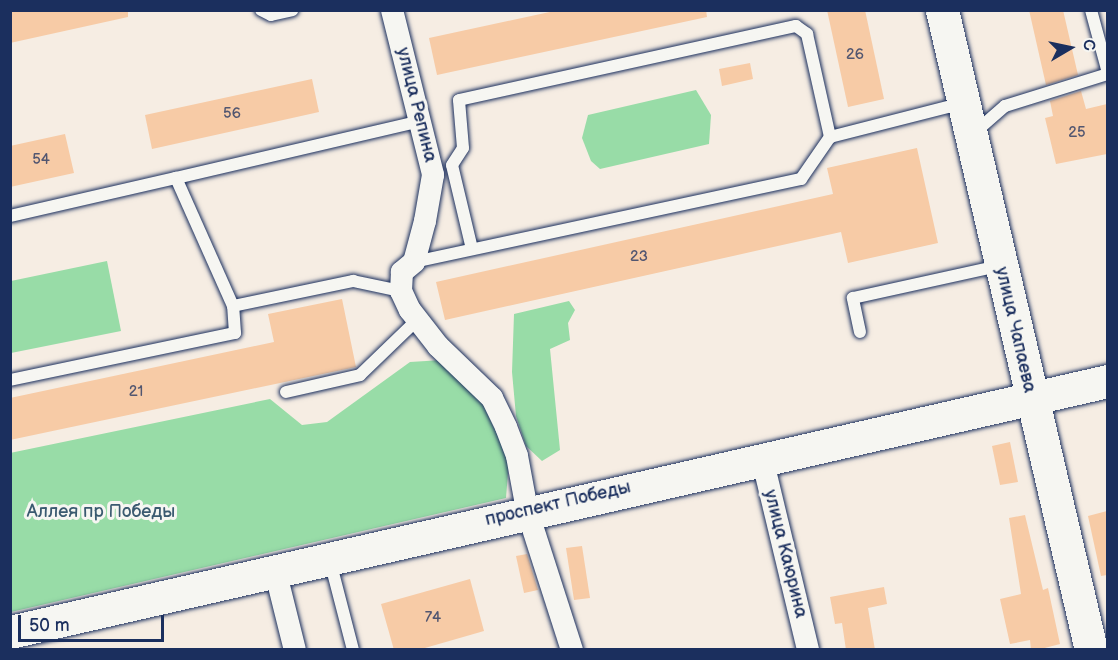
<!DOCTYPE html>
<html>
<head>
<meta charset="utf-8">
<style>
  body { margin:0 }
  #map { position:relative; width:1118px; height:660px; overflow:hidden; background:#f6ede3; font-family:"Balsamiq Sans",sans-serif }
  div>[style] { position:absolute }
  .green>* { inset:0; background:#98dca7 }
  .building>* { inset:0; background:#f7cba6 }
  .roads { filter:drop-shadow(0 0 2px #1b2f5e) drop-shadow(0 0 2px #1b2f5e) }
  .lane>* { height:12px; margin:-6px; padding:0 6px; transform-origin:6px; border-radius:6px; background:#f6f6f2 }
  .street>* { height:22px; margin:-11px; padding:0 11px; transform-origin:11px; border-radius:11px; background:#f6f6f2 }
  .secondary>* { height:33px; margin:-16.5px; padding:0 16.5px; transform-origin:16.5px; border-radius:16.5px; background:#f6f6f2 }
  span { translate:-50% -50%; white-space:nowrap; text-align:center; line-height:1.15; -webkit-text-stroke:6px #f6f6f2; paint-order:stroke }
  .number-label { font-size:15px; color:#525670 }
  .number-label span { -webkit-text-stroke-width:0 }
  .street-label { font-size:18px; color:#1b2f5e }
  .park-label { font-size:18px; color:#3a5a70 }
  .frame { position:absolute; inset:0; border:12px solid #1b2f5e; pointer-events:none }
  .north { position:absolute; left:1040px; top:18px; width:60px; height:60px; -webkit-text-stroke:4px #f6f6f2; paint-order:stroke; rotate:81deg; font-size:16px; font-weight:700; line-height:24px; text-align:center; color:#1b2f5e }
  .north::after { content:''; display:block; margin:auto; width:21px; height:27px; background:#1b2f5e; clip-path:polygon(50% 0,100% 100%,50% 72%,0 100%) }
  .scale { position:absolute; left:18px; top:615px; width:146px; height:27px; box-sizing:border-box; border:3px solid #1b2f5e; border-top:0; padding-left:8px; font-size:18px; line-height:21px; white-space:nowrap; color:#1b2f5e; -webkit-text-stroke:4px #f6f6f2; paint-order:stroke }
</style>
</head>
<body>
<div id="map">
  <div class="green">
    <i style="clip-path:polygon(696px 90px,711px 115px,709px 144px,600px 169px,591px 161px,582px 138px,588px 115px)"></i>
    <i style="clip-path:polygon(107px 261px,121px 331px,11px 353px,11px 281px)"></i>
    <i style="clip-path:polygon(569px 301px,575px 310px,568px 323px,570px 340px,550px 349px,560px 450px,542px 461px,526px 446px,516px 416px,512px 372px,514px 314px)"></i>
    <i style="clip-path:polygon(442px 360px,480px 398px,509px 460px,506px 498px,11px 612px,10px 453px,270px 399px,302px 425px,327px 422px,410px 362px)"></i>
  </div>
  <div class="building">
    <i style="clip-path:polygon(10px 10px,128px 10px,128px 17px,10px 43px)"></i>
    <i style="clip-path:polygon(559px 10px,706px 10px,707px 17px,437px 75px,429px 38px)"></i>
    <i style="clip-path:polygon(827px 10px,865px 10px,884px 99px,848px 107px)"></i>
    <i style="clip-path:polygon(1029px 10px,1063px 10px,1078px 75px,1046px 85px)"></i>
    <i style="clip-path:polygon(750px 63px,753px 79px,722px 86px,719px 69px)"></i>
    <i style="clip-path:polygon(312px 79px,319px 112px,152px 149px,145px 115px)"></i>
    <i style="clip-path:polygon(1081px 91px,1086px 109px,1107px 104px,1107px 154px,1056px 164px,1045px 118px,1053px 116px,1050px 101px)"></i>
    <i style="clip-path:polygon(65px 134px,74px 173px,10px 187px,10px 146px)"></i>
    <i style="clip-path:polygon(917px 148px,938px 243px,848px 263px,841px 232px,445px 320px,436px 282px,833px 194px,827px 168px)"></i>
    <i style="clip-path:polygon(342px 299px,356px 367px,10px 440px,10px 398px,274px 342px,268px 314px)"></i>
    <i style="clip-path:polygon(1010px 442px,1018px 482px,1000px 485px,992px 446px)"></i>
    <i style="clip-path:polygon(1107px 511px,1107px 575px,1101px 576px,1088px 516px)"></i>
    <i style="clip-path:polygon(1025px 515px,1043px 590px,1048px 588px,1060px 644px,1037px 650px,1031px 650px,1030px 640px,1010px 644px,1000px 599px,1021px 594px,1009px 518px)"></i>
    <i style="clip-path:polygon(582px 546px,590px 598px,574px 600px,566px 548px)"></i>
    <i style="clip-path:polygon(527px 554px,538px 590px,524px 593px,516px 556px)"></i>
    <i style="clip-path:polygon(470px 579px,484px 631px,418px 650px,394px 650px,381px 604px)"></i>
    <i style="clip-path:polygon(884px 587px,887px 604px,868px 608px,875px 650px,846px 650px,842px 623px,835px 624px,830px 597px)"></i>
  </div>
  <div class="roads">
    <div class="lane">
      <i style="left:261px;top:10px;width:11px;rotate:27deg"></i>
      <i style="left:271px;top:15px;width:22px;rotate:-13deg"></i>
      <i style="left:1091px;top:10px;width:65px;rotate:74.9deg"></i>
      <i style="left:974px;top:133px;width:41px;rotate:-41.1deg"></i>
      <i style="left:1005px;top:106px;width:108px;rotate:-17.3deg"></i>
      <i style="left:176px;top:178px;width:252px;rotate:-13.1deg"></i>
      <i style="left:10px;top:216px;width:170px;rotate:-12.9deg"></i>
      <i style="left:176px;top:178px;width:140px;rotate:66deg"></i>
      <i style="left:233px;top:306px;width:123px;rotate:-11.8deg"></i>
      <i style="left:353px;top:281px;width:49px;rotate:11.8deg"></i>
      <i style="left:472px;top:249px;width:86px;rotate:-103.4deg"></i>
      <i style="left:452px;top:165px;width:20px;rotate:-57deg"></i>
      <i style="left:463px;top:148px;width:48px;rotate:-94.8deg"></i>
      <i style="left:459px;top:100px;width:345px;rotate:-12.4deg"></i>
      <i style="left:796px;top:26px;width:14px;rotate:36deg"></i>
      <i style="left:807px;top:34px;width:106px;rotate:77.4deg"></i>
      <i style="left:414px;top:262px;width:396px;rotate:-12.1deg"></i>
      <i style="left:801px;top:179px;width:51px;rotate:-55.4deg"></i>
      <i style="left:830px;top:137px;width:137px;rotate:-14.3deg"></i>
      <i style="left:860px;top:332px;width:35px;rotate:-102deg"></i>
      <i style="left:853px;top:298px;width:149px;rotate:-12.4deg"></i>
      <i style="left:10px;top:380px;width:230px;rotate:-11.8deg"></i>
      <i style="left:235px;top:333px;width:27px;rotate:-94deg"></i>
      <i style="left:286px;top:392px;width:76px;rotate:-12.9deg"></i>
      <i style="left:360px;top:375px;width:81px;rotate:-44deg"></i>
      <i style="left:330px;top:561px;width:92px;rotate:75.5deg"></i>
    </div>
    <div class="street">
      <i style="left:392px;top:10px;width:170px;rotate:76deg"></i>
      <i style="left:433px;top:175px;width:47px;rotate:99.9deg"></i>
      <i style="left:425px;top:221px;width:42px;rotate:105deg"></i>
      <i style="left:414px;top:262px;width:16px;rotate:140deg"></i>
      <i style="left:402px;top:272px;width:19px;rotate:93deg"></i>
      <i style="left:401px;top:291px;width:21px;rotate:65deg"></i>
      <i style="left:410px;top:310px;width:46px;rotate:52.1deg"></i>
      <i style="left:438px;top:346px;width:75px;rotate:43.9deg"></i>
      <i style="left:492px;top:398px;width:32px;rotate:64deg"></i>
      <i style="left:506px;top:427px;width:31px;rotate:69deg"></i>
      <i style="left:517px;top:456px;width:55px;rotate:79.5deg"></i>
      <i style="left:527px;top:510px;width:147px;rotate:72.2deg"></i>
      <i style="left:762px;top:458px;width:197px;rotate:76.5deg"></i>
      <i style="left:275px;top:570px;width:82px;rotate:76deg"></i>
    </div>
    <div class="secondary">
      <i style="left:942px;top:10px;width:657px;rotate:76.89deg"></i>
      <i style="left:10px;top:632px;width:1126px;rotate:-12.88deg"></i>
    </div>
  </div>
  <div class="number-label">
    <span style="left:855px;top:55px">26</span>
    <span style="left:232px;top:114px">56</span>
    <span style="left:1077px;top:133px">25</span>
    <span style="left:41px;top:160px">54</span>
    <span style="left:639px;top:257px">23</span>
    <span style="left:136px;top:392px">21</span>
    <span style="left:433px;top:618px">74</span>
  </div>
  <div class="street-label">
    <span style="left:416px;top:105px;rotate:76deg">улица Репина</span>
    <span style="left:1015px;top:330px;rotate:77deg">улица Чапаева</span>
    <span style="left:558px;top:504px;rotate:-13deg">проспект Победы</span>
    <span style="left:785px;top:554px;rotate:76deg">улица Каюрина</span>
  </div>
  <div class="park-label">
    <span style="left:101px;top:512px">Аллея пр Победы</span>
  </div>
  <div class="frame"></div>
  <div class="north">С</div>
  <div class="scale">50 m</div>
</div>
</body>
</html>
